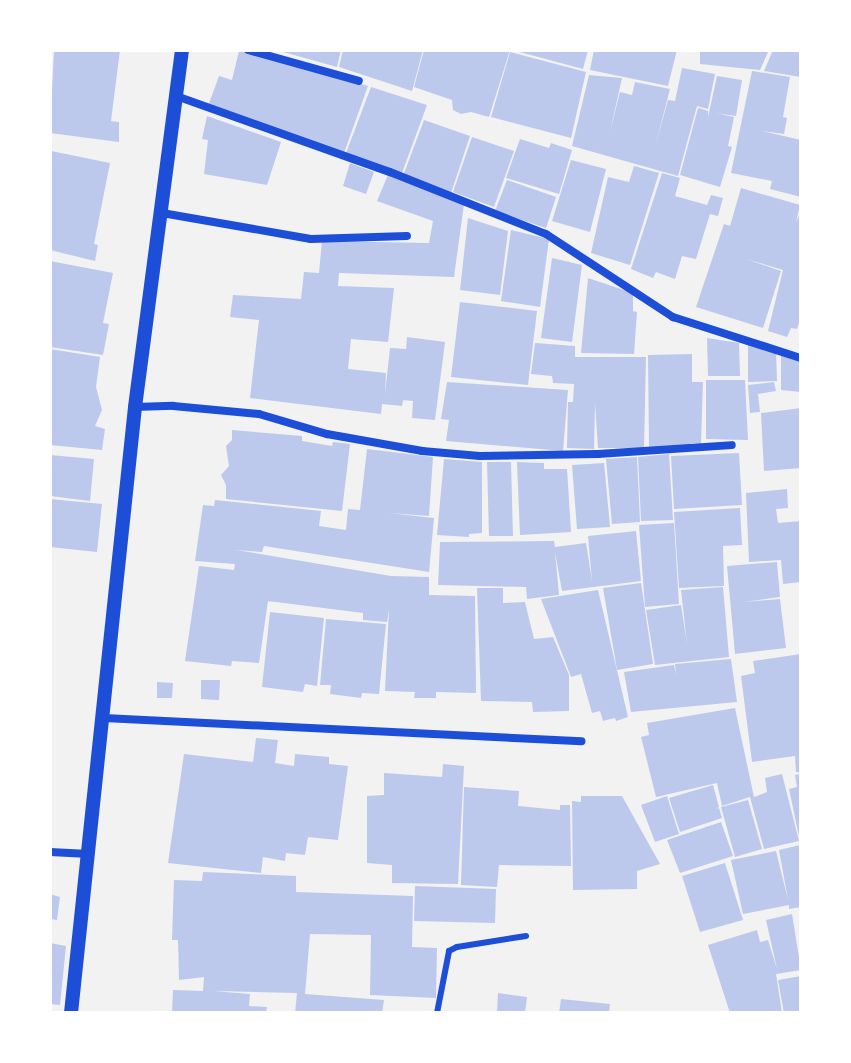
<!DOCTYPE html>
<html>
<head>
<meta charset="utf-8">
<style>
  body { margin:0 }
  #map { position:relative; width:851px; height:1063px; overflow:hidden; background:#f2f2f2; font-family:"Source Serif 4",serif }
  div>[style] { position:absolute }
  .building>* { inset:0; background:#bdc9ec }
  .service>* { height:6px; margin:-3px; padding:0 3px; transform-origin:3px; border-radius:3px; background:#1d4ed8 }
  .minor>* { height:8px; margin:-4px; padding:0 4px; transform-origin:4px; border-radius:4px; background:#1d4ed8 }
  .tertiary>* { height:14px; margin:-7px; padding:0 7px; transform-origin:7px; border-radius:7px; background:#1d4ed8 }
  span { translate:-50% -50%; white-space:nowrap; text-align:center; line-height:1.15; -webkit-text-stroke:8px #fff; paint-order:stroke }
  .frame { position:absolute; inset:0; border:52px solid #fff; pointer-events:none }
</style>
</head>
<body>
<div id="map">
  <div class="building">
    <i style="clip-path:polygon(54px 50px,120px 50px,111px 121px,119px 122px,119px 142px,50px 133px)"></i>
    <i style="clip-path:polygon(276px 50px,341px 50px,337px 67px)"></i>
    <i style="clip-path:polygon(343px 50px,423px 50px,412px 91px,339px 67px)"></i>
    <i style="clip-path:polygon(424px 50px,510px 50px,489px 117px,471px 112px,461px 114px,453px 110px,452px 100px,414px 87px)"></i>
    <i style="clip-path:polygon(512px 50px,588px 50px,583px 69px)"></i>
    <i style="clip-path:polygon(594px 50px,677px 50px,668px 86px,590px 70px)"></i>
    <i style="clip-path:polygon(700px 50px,769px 50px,760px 70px,700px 64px)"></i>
    <i style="clip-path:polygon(773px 50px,801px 50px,801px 77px,764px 71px)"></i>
    <i style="clip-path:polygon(239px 51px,368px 86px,344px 153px,208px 106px,219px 76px,232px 80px)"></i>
    <i style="clip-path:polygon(510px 52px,586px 72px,571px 138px,491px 117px)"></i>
    <i style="clip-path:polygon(682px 68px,715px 74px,708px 109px,697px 106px,678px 176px,572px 146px,589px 75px,622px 78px,610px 132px,620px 92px,632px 95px,635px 82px,670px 89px,655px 147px,668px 100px,675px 101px)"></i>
    <i style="clip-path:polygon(752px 71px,790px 77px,783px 117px,787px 118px,784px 134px,762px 131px,801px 140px,801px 197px,770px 189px,772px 181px,731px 173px)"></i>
    <i style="clip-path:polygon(717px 76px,742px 80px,736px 116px,716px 113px,734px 117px,728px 146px,732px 147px,720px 187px,680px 175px,698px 108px,708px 111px,708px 117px)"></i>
    <i style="clip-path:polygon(371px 87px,427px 105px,402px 173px,346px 153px)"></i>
    <i style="clip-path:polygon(207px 116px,281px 142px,267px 185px,204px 174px,208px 140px,202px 139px)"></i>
    <i style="clip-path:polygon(424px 120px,470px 136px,451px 193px,403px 176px)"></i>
    <i style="clip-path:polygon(472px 137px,514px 151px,494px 207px,453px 192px)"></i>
    <i style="clip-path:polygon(520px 139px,549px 148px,551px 143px,572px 150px,559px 194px,506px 178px)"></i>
    <i style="clip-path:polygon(51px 151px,110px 163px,94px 244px,98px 245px,95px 261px,50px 250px)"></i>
    <i style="clip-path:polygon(571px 160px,606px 169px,590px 232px,552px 221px)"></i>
    <i style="clip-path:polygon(350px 163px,374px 172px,366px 194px,343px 186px)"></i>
    <i style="clip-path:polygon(634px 166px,659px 173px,630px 265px,591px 253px,608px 177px,629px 182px)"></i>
    <i style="clip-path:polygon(662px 173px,680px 178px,675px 196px,707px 205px,711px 195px,723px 198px,718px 216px,710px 214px,696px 259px,682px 256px,675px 279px,656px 272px,653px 278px,631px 269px)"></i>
    <i style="clip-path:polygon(388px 175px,464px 204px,454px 277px,339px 273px,338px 286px,394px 288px,388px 342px,351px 339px,348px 369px,386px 373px,385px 394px,390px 348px,406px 349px,407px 337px,445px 342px,435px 420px,412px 418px,413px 401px,403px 400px,402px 406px,382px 404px,381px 414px,250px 398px,259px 320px,230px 317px,233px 295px,301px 299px,304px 272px,319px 273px,322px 241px,429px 243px,433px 221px,377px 201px)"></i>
    <i style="clip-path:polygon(507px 180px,556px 197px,546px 228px,495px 211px)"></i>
    <i style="clip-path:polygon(741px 188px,800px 205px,796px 222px,801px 211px,801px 317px,797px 329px,791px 328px,787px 337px,768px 331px,783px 270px,746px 259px,781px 271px,763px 328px,696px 307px,724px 224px,730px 226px)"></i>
    <i style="clip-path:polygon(468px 218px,508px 231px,500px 295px,460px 290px)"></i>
    <i style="clip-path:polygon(511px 230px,549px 239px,540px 307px,501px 301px)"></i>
    <i style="clip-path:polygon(552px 258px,582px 265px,572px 342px,541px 338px)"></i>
    <i style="clip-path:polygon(50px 261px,113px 273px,103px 323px,109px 324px,103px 355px,50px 347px)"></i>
    <i style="clip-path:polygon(588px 278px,633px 293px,633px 311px,637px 312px,634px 354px,581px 353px)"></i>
    <i style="clip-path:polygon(460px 302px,537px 311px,528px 385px,451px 377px)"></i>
    <i style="clip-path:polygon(707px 338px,739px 343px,740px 376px,708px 376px)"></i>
    <i style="clip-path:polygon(748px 342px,776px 351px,777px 381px,748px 382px)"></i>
    <i style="clip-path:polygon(535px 343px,575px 346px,575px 357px,646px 357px,644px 448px,598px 448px,595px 403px,594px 449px,567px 448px,568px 402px,573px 402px,574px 384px,553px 383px,552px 376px,531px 374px)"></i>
    <i style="clip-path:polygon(50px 349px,100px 357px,96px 387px,102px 410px,95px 426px,105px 429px,102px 450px,50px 445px)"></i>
    <i style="clip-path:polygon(781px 353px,801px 361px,801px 392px,781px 390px)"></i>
    <i style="clip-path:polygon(692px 354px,692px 382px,703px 382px,701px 444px,691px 443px,690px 447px,649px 447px,648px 355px)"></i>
    <i style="clip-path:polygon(706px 380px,745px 380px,748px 440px,706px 439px)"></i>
    <i style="clip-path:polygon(447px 382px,568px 390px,563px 451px,446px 441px,449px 420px,441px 419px)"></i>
    <i style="clip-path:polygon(774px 382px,776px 391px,758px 394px,760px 412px,750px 413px,748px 385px)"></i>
    <i style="clip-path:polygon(801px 408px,801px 468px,764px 471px,761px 413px)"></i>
    <i style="clip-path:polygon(232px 430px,302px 436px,302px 441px,332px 446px,333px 442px,350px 444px,342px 511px,226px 499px,226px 485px,221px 475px,229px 466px,226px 446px,232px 440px)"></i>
    <i style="clip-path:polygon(367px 449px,433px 457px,429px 516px,389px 513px,434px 518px,429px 572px,264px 546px,262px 552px,236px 550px,391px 576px,429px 577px,429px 595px,475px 596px,476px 693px,436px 692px,436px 698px,414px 698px,415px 692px,385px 691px,389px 609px,387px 622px,363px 620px,363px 613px,268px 601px,259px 663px,232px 661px,231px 666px,185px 661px,199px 566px,234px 570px,235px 564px,195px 561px,203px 505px,214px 506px,215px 500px,321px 511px,319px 526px,346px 530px,348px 509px,360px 510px)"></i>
    <i style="clip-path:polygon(739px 453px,742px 505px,674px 509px,671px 456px)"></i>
    <i style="clip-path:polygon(669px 454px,673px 520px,641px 521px,638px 457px)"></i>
    <i style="clip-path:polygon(50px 455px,94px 459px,90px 501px,50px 496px)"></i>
    <i style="clip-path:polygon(637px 457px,640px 522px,612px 524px,606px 459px)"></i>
    <i style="clip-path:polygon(444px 459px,482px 462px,482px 533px,469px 534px,469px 537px,437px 535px)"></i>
    <i style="clip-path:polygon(487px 462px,511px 462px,513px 536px,489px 536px)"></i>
    <i style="clip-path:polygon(517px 462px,544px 463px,544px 469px,567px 469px,571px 532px,520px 535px)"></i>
    <i style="clip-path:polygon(604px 463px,610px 527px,577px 529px,572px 465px)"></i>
    <i style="clip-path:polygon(787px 489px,788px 508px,776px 509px,778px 523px,801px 521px,801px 582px,783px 584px,781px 560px,749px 562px,746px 493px)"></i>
    <i style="clip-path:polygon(50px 499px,102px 504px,97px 552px,50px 547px)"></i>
    <i style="clip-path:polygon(740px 508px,742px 545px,723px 546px,724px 586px,679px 588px,674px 512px)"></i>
    <i style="clip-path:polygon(674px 523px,679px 604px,645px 607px,639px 525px)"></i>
    <i style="clip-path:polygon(636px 531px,641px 581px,562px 591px,555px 552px,559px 595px,527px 599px,526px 587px,438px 585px,440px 542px,554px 541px,555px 547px,586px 543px,592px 581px,588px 536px)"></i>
    <i style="clip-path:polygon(777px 562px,780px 597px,744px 602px,780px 599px,786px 648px,735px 654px,727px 566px)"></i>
    <i style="clip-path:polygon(641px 583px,653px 664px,617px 670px,603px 588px)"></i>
    <i style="clip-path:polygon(723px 587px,729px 657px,655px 665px,646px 610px,681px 605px,687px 644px,681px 590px)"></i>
    <i style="clip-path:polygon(477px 588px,503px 588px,503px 603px,525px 602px,534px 639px,553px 637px,569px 675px,569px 711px,533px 712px,532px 702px,481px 701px)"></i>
    <i style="clip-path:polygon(598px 590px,628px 717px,616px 721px,615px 718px,603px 721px,600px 711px,592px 713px,581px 674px,571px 677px,541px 599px)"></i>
    <i style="clip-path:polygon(270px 612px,324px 618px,317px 686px,305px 684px,303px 692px,262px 687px)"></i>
    <i style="clip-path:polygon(326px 619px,386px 624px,379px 694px,362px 693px,361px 698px,330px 694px,331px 685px,320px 685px)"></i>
    <i style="clip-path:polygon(801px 654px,801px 772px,796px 772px,795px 756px,752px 762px,741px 676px,755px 673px,753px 661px)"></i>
    <i style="clip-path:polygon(731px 659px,737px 702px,631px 712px,624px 672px,674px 665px,676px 675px,675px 664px)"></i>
    <i style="clip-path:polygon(201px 680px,220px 680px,219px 700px,201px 699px)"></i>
    <i style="clip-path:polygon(157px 682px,173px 683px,172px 698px,157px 698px)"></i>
    <i style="clip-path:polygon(735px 708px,754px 797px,767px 792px,765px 778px,782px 774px,799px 841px,764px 849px,750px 797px,722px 806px,717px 783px,656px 797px,641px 737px,649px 735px,647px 723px)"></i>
    <i style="clip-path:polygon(256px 738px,278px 740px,275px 763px,294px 766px,295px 754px,329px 757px,329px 764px,348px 766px,338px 840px,308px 837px,305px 855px,286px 853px,285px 861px,263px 857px,261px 873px,168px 863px,184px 754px,253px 762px)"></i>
    <i style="clip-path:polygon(443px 764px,464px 766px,458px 884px,392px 883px,392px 865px,367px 863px,367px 796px,384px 795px,384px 773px,442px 777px)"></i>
    <i style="clip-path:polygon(801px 774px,801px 841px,800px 841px,789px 789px,797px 787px,795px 775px)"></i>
    <i style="clip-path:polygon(713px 785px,719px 807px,716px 809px,719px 808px,722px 818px,680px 832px,669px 798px)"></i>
    <i style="clip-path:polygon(464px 787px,519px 791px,518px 806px,560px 810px,560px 805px,570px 805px,571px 866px,499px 865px,497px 887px,461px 885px)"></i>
    <i style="clip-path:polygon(581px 796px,622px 796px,660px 864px,637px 871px,637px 889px,573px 890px,572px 801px,581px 802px)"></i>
    <i style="clip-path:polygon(667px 796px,679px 834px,655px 842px,641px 805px)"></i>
    <i style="clip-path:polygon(748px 800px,762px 849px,735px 857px,721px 807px)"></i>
    <i style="clip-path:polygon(721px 822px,733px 856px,680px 873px,667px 840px)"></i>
    <i style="clip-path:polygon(800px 845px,801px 907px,789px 909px,789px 905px,743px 914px,731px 860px,776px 851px,788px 900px,779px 850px)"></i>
    <i style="clip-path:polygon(725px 863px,743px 920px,700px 932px,682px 876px)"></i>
    <i style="clip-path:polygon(203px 872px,296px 876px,296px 892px,413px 896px,412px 947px,437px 948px,436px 998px,370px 995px,371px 935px,310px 934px,305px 994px,384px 1000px,382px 1013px,295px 1013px,297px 993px,213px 991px,250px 994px,249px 1006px,267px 1007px,266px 1013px,172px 1013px,173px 990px,203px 991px,204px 977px,179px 980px,178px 940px,172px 940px,174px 880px,202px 881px)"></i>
    <i style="clip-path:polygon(415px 886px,496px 889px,495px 923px,414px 921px)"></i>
    <i style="clip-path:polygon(50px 894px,60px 897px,57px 920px,50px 919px)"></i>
    <i style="clip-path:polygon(792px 914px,801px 970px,776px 974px,782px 1013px,730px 1013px,708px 945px,757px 930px,760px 942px,768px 940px,777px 969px,766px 920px)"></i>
    <i style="clip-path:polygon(50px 943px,66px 946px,60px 1005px,50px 1004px)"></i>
    <i style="clip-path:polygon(801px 976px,801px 1013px,784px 1013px,778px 980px)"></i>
    <i style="clip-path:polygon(498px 993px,527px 997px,525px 1013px,497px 1013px)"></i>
    <i style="clip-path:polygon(561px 999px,610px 1004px,609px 1013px,559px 1013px)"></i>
  </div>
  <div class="service">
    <i style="left:437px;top:1013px;width:63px;rotate:-79deg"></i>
    <i style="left:449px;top:951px;width:9px;rotate:-27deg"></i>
    <i style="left:457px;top:947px;width:70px;rotate:-9.1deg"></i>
  </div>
  <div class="minor">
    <i style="left:248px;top:50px;width:115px;rotate:15.6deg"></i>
    <i style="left:179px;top:97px;width:224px;rotate:19.6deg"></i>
    <i style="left:390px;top:172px;width:168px;rotate:21.7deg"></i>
    <i style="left:546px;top:234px;width:152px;rotate:33.2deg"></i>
    <i style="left:673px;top:317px;width:134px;rotate:17.8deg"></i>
    <i style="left:162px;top:213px;width:151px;rotate:9.9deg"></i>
    <i style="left:311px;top:239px;width:96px;rotate:-1.8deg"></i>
    <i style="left:135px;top:407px;width:38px;rotate:-2deg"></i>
    <i style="left:173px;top:406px;width:86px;rotate:5.3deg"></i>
    <i style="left:259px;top:414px;width:71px;rotate:16.4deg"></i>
    <i style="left:327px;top:434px;width:97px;rotate:10.1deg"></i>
    <i style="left:422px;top:451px;width:58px;rotate:4.9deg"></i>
    <i style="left:480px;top:456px;width:118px;rotate:-1deg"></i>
    <i style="left:598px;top:454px;width:134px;rotate:-3.8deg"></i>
    <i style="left:104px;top:718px;width:478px;rotate:2.8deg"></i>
    <i style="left:50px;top:852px;width:39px;rotate:3deg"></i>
  </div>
  <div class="tertiary">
    <i style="left:71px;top:1013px;width:609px;rotate:-83.97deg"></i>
    <i style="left:135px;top:407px;width:360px;rotate:-82.5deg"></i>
  </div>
  <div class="frame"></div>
</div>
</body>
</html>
